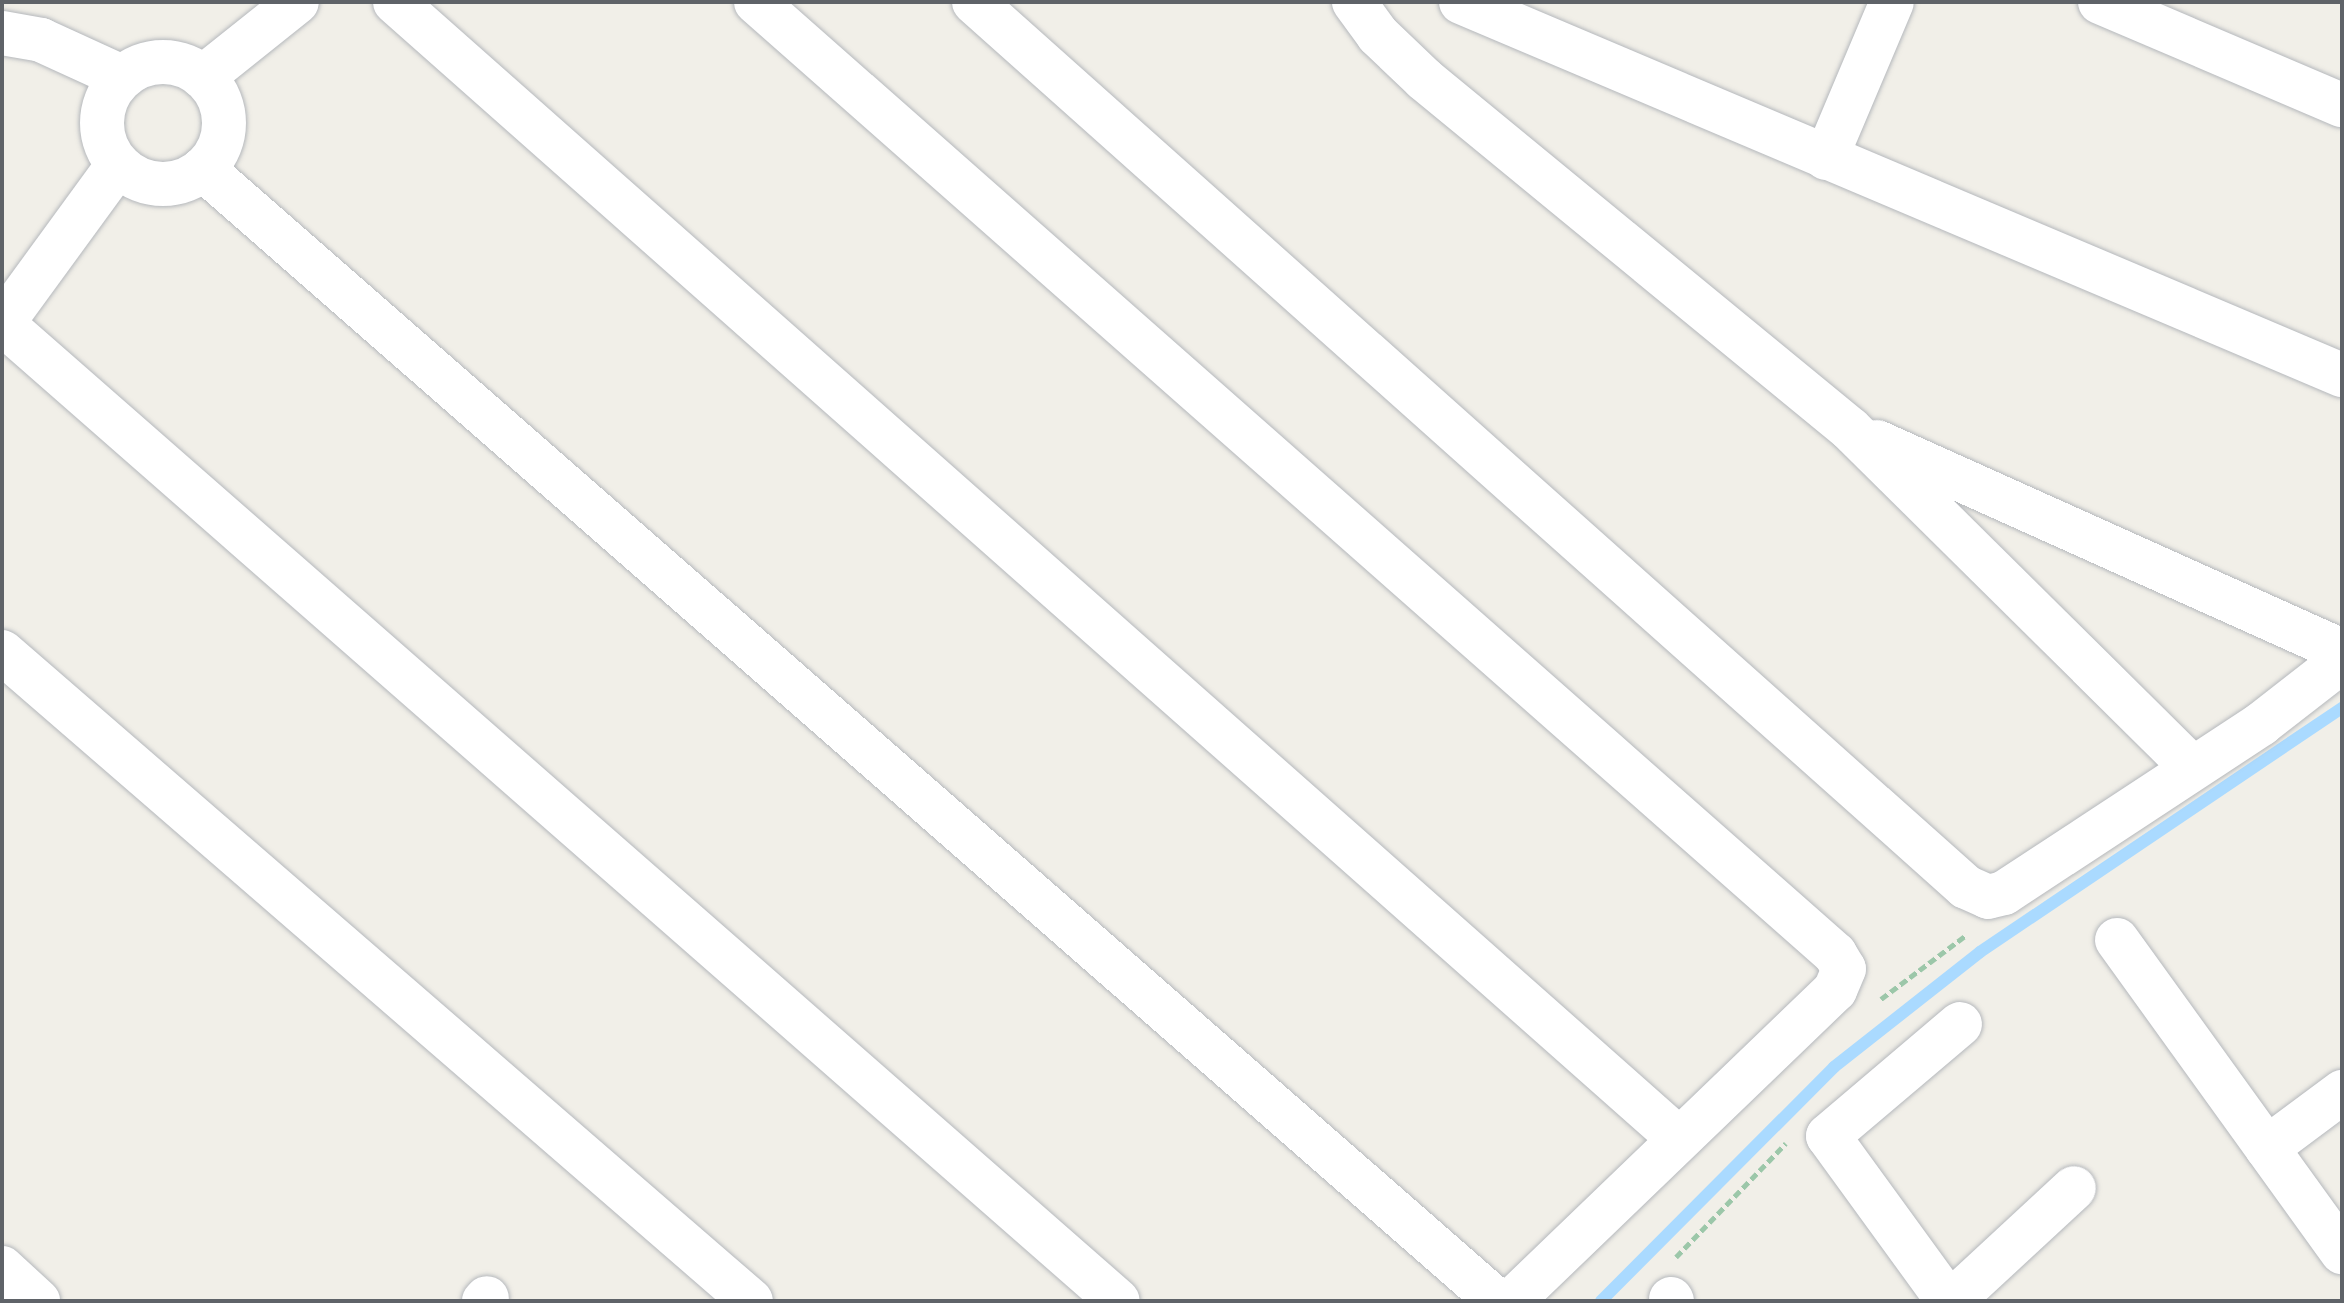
<!DOCTYPE html>
<html>
<head>
<meta charset="utf-8">
<style>
  body { margin:0 }
  #map { position:relative; width:2344px; height:1303px; overflow:hidden; background:#f1efe8; font-family:Ubuntu,sans-serif }
  div>[style] { position:absolute }
  .stream>* { height:12px; margin:-6px; padding:0 6px; transform-origin:6px; border-radius:6px; background:#aadaff }
  .path>* { height:5px; margin-top:-2.5px; transform-origin:0; background:repeating-linear-gradient(90deg,#9cc7a9 0 8px,transparent 0 12px) }
  .roads { filter:drop-shadow(0 0 2px #b5b8bc) drop-shadow(0 0 2px #b5b8bc) }
  .minor>* { height:44px; margin:-22px; padding:0 22px; transform-origin:22px; border-radius:22px; background:#fff }
  .minor>.ring { margin:-22px; padding:0; box-sizing:content-box; background:none; border:44px solid #fff; border-radius:50% }
  span { translate:-50% -50%; white-space:nowrap; text-align:center; line-height:1.15; -webkit-text-stroke:6px #fff; paint-order:stroke }
  .frame { position:absolute; inset:0; border:4px solid #5f6368; pointer-events:none }
</style>
</head>
<body>
<div id="map">
  <div class="stream">
    <i style="left:1601px;top:1301px;width:330px;rotate:-45.1deg"></i>
    <i style="left:1834px;top:1067px;width:186px;rotate:-38.2deg"></i>
    <i style="left:1980px;top:952px;width:437px;rotate:-34deg"></i>
  </div>
  <div class="path">
    <i style="left:1881px;top:999px;width:105px;rotate:-36.9deg"></i>
    <i style="left:1676px;top:1257px;width:158px;rotate:-46deg"></i>
  </div>
  <div class="roads">
    <div class="minor">
      <i style="left:395px;top:2px;width:1712px;rotate:41.52deg"></i>
      <i style="left:756px;top:2px;width:1439px;rotate:41.42deg"></i>
      <i style="left:1835px;top:954px;width:17px;rotate:59deg"></i>
      <i style="left:1844px;top:969px;width:23px;rotate:113deg"></i>
      <i style="left:1835px;top:990px;width:448px;rotate:136.1deg"></i>
      <i style="left:974px;top:2px;width:1329px;rotate:41.74deg"></i>
      <i style="left:1966px;top:887px;width:24px;rotate:24deg"></i>
      <i style="left:1988px;top:897px;width:16px;rotate:-14deg"></i>
      <i style="left:2004px;top:893px;width:308px;rotate:-33.3deg"></i>
      <i style="left:2261px;top:724px;width:103px;rotate:-37.9deg"></i>
      <i style="left:1354px;top:2px;width:41px;rotate:54deg"></i>
      <i style="left:1378px;top:35px;width:64px;rotate:43.7deg"></i>
      <i style="left:1424px;top:79px;width:551px;rotate:39.41deg"></i>
      <i style="left:1850px;top:429px;width:482px;rotate:44.7deg"></i>
      <i style="left:1461px;top:2px;width:957px;rotate:22.95deg"></i>
      <i style="left:2100px;top:2px;width:263px;rotate:23.1deg"></i>
      <i style="left:2px;top:33px;width:40px;rotate:10deg"></i>
      <i style="left:41px;top:40px;width:89px;rotate:24.6deg"></i>
      <i class="ring" style="left:102px;top:62px;width:78px;height:78px"></i>
      <i style="left:203px;top:77px;width:120px;rotate:-38.6deg"></i>
      <i style="left:1826px;top:158px;width:169px;rotate:-67.1deg"></i>
      <i style="left:203px;top:169px;width:1719px;rotate:41.18deg"></i>
      <i style="left:2px;top:324px;width:197px;rotate:-53.9deg"></i>
      <i style="left:3px;top:324px;width:1482px;rotate:41.23deg"></i>
      <i style="left:1877px;top:442px;width:510px;rotate:24.2deg"></i>
      <i style="left:2px;top:652px;width:991px;rotate:40.91deg"></i>
      <i style="left:2117px;top:940px;width:385px;rotate:54.2deg"></i>
      <i style="left:2267px;top:1148px;width:94px;rotate:-36.7deg"></i>
      <i style="left:2px;top:1268px;width:49px;rotate:42.5deg"></i>
      <i style="left:1671px;top:1299px;width:2px;rotate:63deg"></i>
      <i style="left:484px;top:1301px;width:4px;rotate:-45deg"></i>
      <i style="left:1948px;top:1301px;width:204px;rotate:-126deg"></i>
      <i style="left:1828px;top:1136px;width:173px;rotate:-40.3deg"></i>
      <i style="left:1952px;top:1301px;width:166px;rotate:-42.8deg"></i>
    </div>
  </div>
  <div class="frame"></div>
</div>
</body>
</html>
